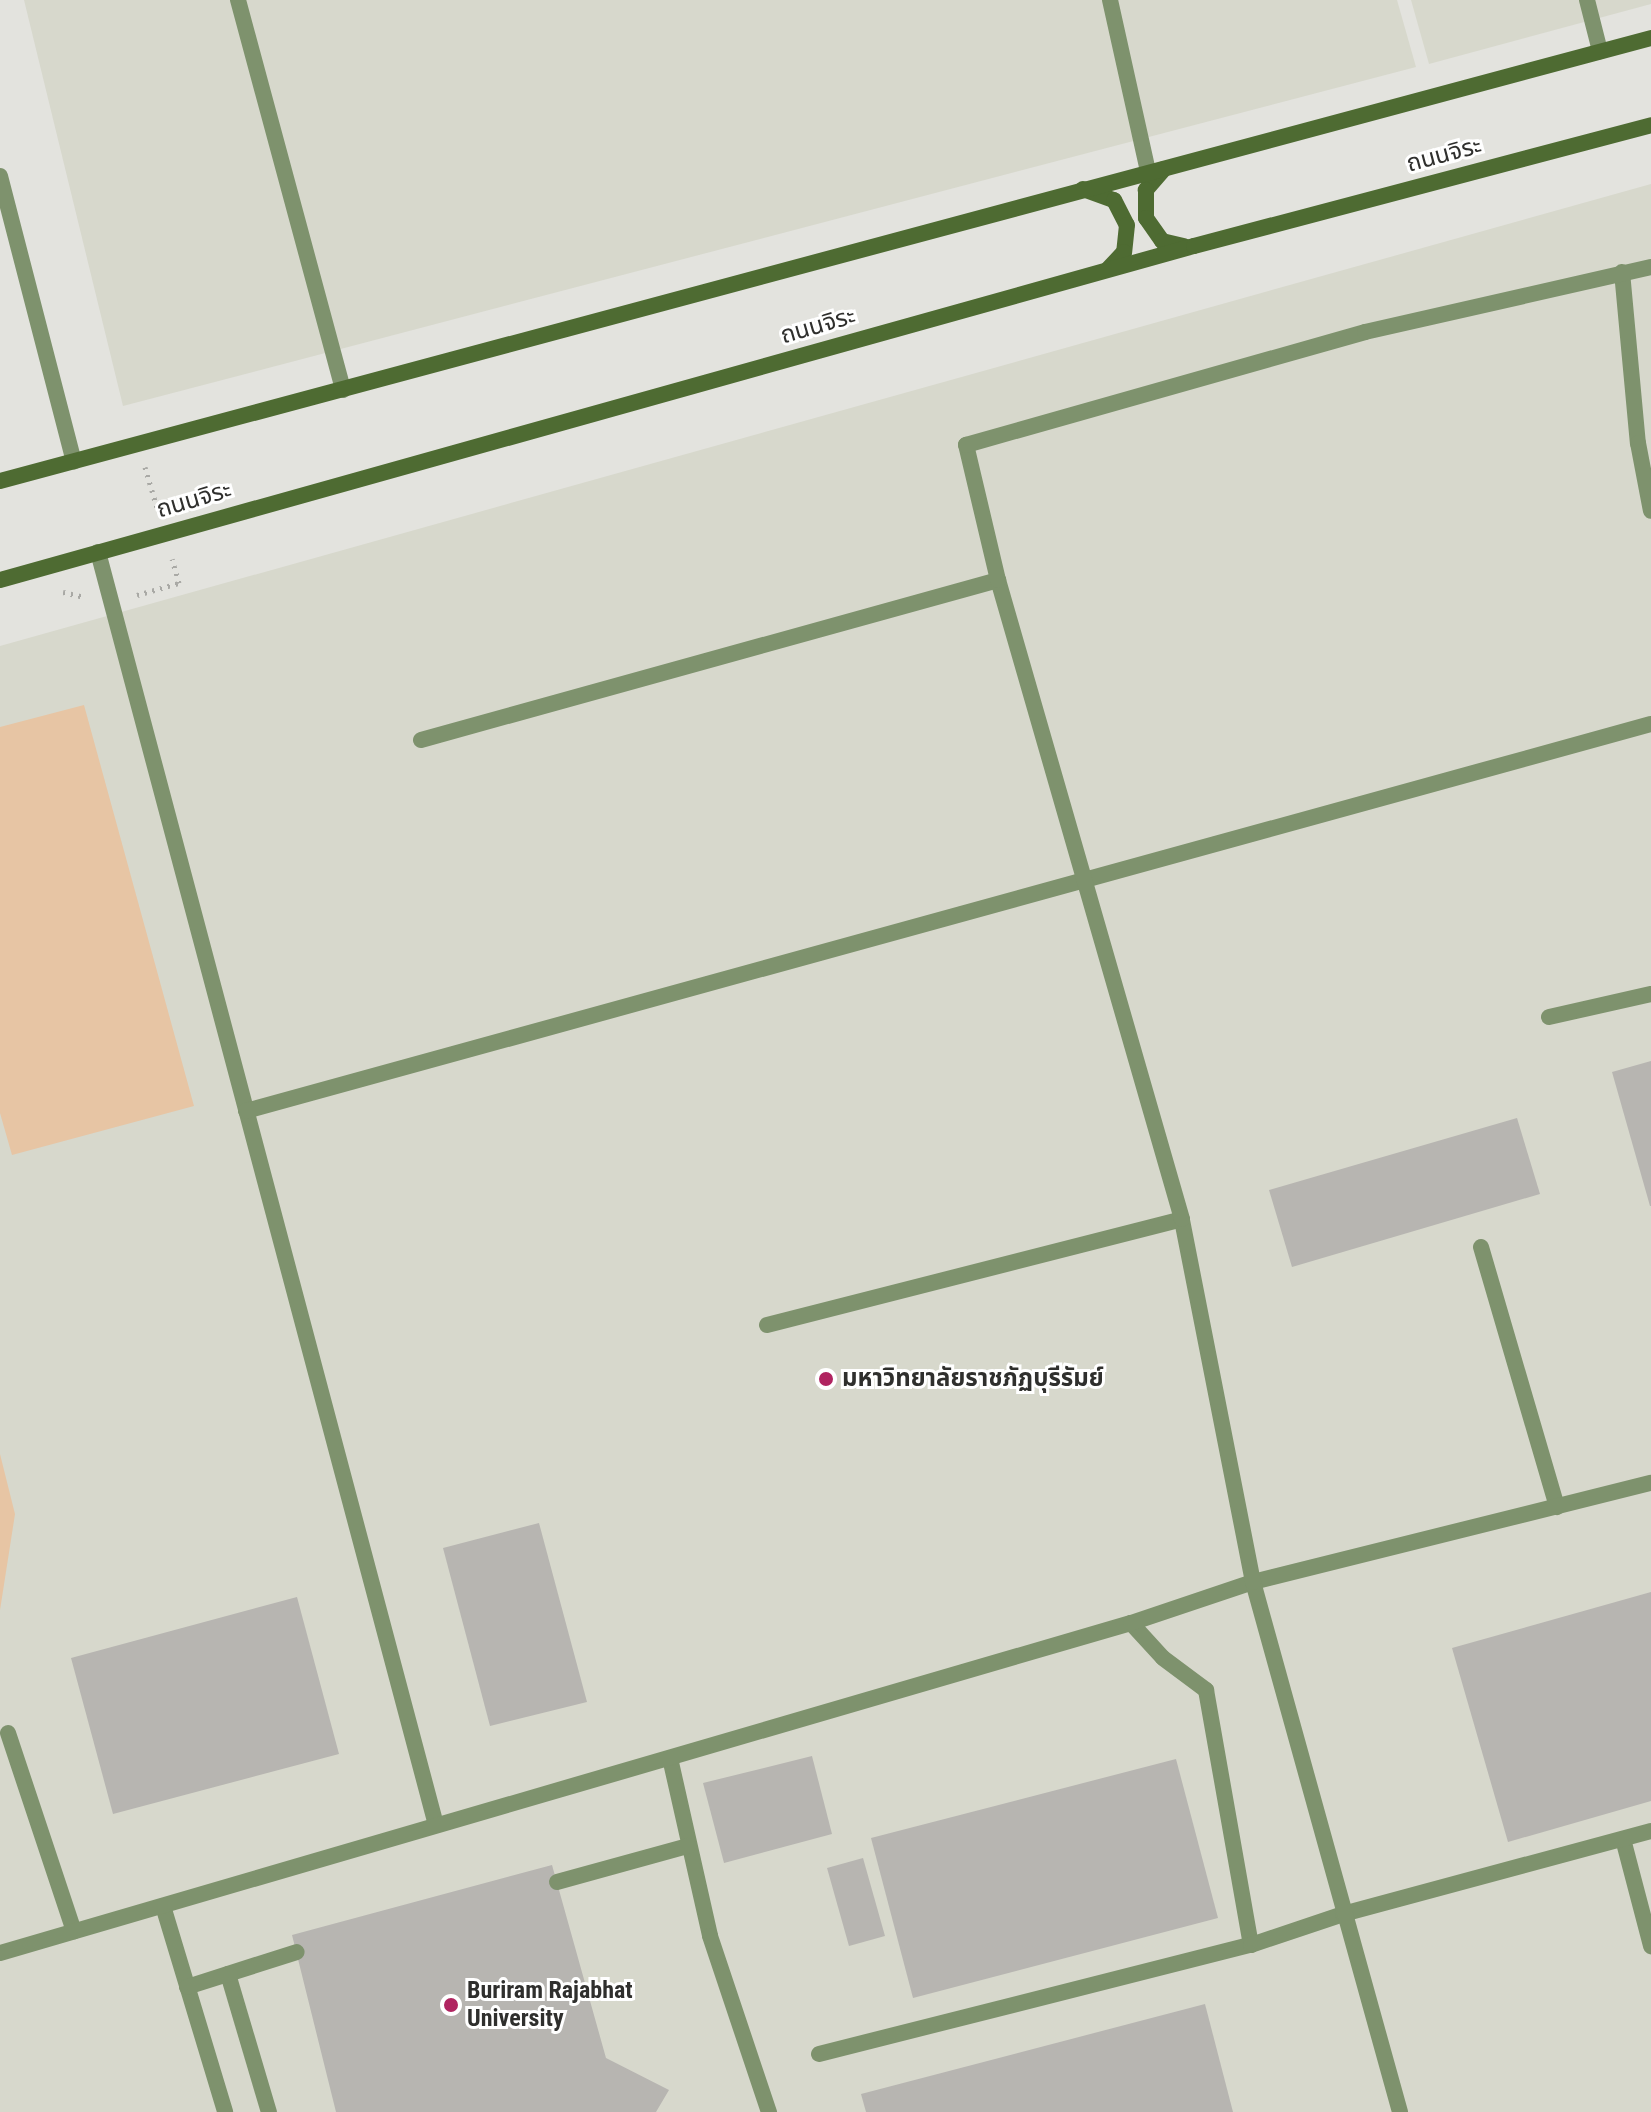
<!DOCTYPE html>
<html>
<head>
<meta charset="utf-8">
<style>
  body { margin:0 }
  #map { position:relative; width:1651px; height:2112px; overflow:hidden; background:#e3e3de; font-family:"Roboto Condensed","Noto Sans Thai",sans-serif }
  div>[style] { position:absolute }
  .built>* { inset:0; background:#d7d8cc }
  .green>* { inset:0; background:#e7c5a4 }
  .building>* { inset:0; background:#b7b5b1 }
  .path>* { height:5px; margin-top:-2.5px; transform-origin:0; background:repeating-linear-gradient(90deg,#a9a9a5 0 2px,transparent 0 8px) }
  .lane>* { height:16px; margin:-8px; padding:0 8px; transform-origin:8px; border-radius:8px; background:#7e926d }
  .street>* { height:16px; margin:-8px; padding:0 8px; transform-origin:8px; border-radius:8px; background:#7e926d }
  .secondary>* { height:16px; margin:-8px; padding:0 8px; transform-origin:8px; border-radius:8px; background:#4e6b32 }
  .dots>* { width:22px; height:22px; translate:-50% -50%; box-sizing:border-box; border:4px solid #fff; border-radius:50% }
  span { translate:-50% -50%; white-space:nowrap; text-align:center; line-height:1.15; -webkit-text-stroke:6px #fff; paint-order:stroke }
  .street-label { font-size:24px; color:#2f2f2d }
  .poi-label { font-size:24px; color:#2f2f2d; font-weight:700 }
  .left { translate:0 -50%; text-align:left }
</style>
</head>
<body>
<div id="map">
  <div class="built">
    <i style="clip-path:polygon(24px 0,1397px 0,1416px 67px,123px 406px)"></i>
    <i style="clip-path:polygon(1411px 0,1651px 0,1651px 4px,1429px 64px)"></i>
    <i style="clip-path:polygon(1651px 184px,1651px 2112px,0 2112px,0 646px)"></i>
  </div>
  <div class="green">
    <i style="clip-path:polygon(84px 705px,194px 1106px,12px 1155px,0 1113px,0 727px)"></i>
    <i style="clip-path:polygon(0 1454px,15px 1514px,0 1610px)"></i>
  </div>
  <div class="building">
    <i style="clip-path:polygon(1651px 1061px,1651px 1206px,1650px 1206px,1612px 1072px)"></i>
    <i style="clip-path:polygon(1517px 1118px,1540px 1194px,1292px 1267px,1269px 1190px)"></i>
    <i style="clip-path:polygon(539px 1523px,587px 1702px,490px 1726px,443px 1548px)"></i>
    <i style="clip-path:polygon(1651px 1592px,1651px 1801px,1508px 1842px,1452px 1648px)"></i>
    <i style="clip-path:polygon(297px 1597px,339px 1754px,113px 1814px,71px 1658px)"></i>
    <i style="clip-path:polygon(812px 1756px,832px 1834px,724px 1863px,703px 1783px)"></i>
    <i style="clip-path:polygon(1176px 1759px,1218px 1918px,913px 1998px,871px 1838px)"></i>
    <i style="clip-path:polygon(863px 1858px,885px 1936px,849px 1946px,827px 1868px)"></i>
    <i style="clip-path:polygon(552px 1865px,606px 2058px,669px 2090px,656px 2112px,336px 2112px,292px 1935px)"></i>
    <i style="clip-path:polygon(1205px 2004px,1233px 2112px,866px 2112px,861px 2094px)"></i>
  </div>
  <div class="path">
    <i style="left:145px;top:467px;width:46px;rotate:73.5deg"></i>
    <i style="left:63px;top:592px;width:22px;rotate:13deg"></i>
    <i style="left:137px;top:595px;width:44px;rotate:-15.9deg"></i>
    <i style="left:179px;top:583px;width:25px;rotate:-106deg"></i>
  </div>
  <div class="lane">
    <i style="left:238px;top:0;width:404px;rotate:74.9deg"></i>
    <i style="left:1110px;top:0;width:175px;rotate:77.5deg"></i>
    <i style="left:1587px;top:0;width:53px;rotate:75.7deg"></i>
    <i style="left:1622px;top:272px;width:172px;rotate:84.7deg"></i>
    <i style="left:1638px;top:443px;width:69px;rotate:79.2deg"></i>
    <i style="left:98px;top:552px;width:1317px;rotate:75.13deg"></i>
    <i style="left:421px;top:740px;width:599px;rotate:-15.5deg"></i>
    <i style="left:1549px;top:1017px;width:105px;rotate:-12.7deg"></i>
    <i style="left:246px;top:1111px;width:1457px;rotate:-15.4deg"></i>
    <i style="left:1481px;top:1247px;width:271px;rotate:73.7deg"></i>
    <i style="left:767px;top:1325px;width:428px;rotate:-14.3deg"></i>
    <i style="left:1131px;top:1623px;width:47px;rotate:47.6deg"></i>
    <i style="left:1163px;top:1658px;width:54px;rotate:36.7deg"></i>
    <i style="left:1206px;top:1690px;width:259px;rotate:80deg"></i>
    <i style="left:8px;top:1733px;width:209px;rotate:71.6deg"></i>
    <i style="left:670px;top:1758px;width:182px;rotate:77.3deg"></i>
    <i style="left:710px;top:1936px;width:186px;rotate:71.5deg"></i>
    <i style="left:1623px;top:1839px;width:111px;rotate:75.3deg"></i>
    <i style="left:557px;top:1882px;width:136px;rotate:-15.4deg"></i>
    <i style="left:163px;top:1906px;width:215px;rotate:73.2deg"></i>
    <i style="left:0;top:1953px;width:1178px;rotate:-16.27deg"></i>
    <i style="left:1131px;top:1623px;width:129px;rotate:-18.6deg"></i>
    <i style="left:1253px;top:1582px;width:410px;rotate:-14deg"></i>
    <i style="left:228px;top:1974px;width:144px;rotate:73.5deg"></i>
    <i style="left:187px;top:1987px;width:115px;rotate:-17.7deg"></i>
    <i style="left:819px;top:2054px;width:446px;rotate:-14.2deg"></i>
    <i style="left:1251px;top:1945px;width:97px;rotate:-18.6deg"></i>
    <i style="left:1343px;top:1914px;width:319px;rotate:-15.1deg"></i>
    <i style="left:1400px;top:2112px;width:550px;rotate:-105.5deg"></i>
    <i style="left:1253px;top:1582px;width:370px;rotate:-101.1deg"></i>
    <i style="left:1182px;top:1219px;width:665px;rotate:-106.06deg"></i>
    <i style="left:998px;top:580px;width:139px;rotate:-103.3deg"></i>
    <i style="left:966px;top:445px;width:415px;rotate:-15.8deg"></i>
    <i style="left:1365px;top:332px;width:293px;rotate:-12.8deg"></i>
  </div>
  <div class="street">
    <i style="left:0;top:176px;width:295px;rotate:75.5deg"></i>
  </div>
  <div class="secondary">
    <i style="left:1164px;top:169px;width:28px;rotate:131deg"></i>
    <i style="left:1146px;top:190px;width:28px;rotate:90deg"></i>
    <i style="left:1146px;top:218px;width:28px;rotate:55deg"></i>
    <i style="left:1162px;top:241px;width:23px;rotate:13deg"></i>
    <i style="left:1083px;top:189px;width:33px;rotate:20deg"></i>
    <i style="left:1114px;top:200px;width:28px;rotate:63deg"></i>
    <i style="left:1127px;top:225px;width:27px;rotate:96deg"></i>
    <i style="left:1124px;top:252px;width:23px;rotate:133deg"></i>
    <i style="left:0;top:481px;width:1709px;rotate:-15.02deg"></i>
    <i style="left:0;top:580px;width:1240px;rotate:-15.63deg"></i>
    <i style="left:1194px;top:246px;width:473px;rotate:-14.8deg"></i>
  </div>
  <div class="dots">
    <i style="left:826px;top:1379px;background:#b02460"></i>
    <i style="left:451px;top:2005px;background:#b02460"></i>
  </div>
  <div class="street-label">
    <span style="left:1444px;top:155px;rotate:-15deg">ถนนจิระ</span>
    <span style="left:818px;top:326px;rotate:-16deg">ถนนจิระ</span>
    <span style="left:194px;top:500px;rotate:-16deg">ถนนจิระ</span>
  </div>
  <div class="poi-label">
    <span class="left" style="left:842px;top:1379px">มหาวิทยาลัยราชภัฏบุรีรัมย์</span>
    <span class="left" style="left:467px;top:2005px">Buriram Rajabhat<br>University</span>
  </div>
</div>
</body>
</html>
